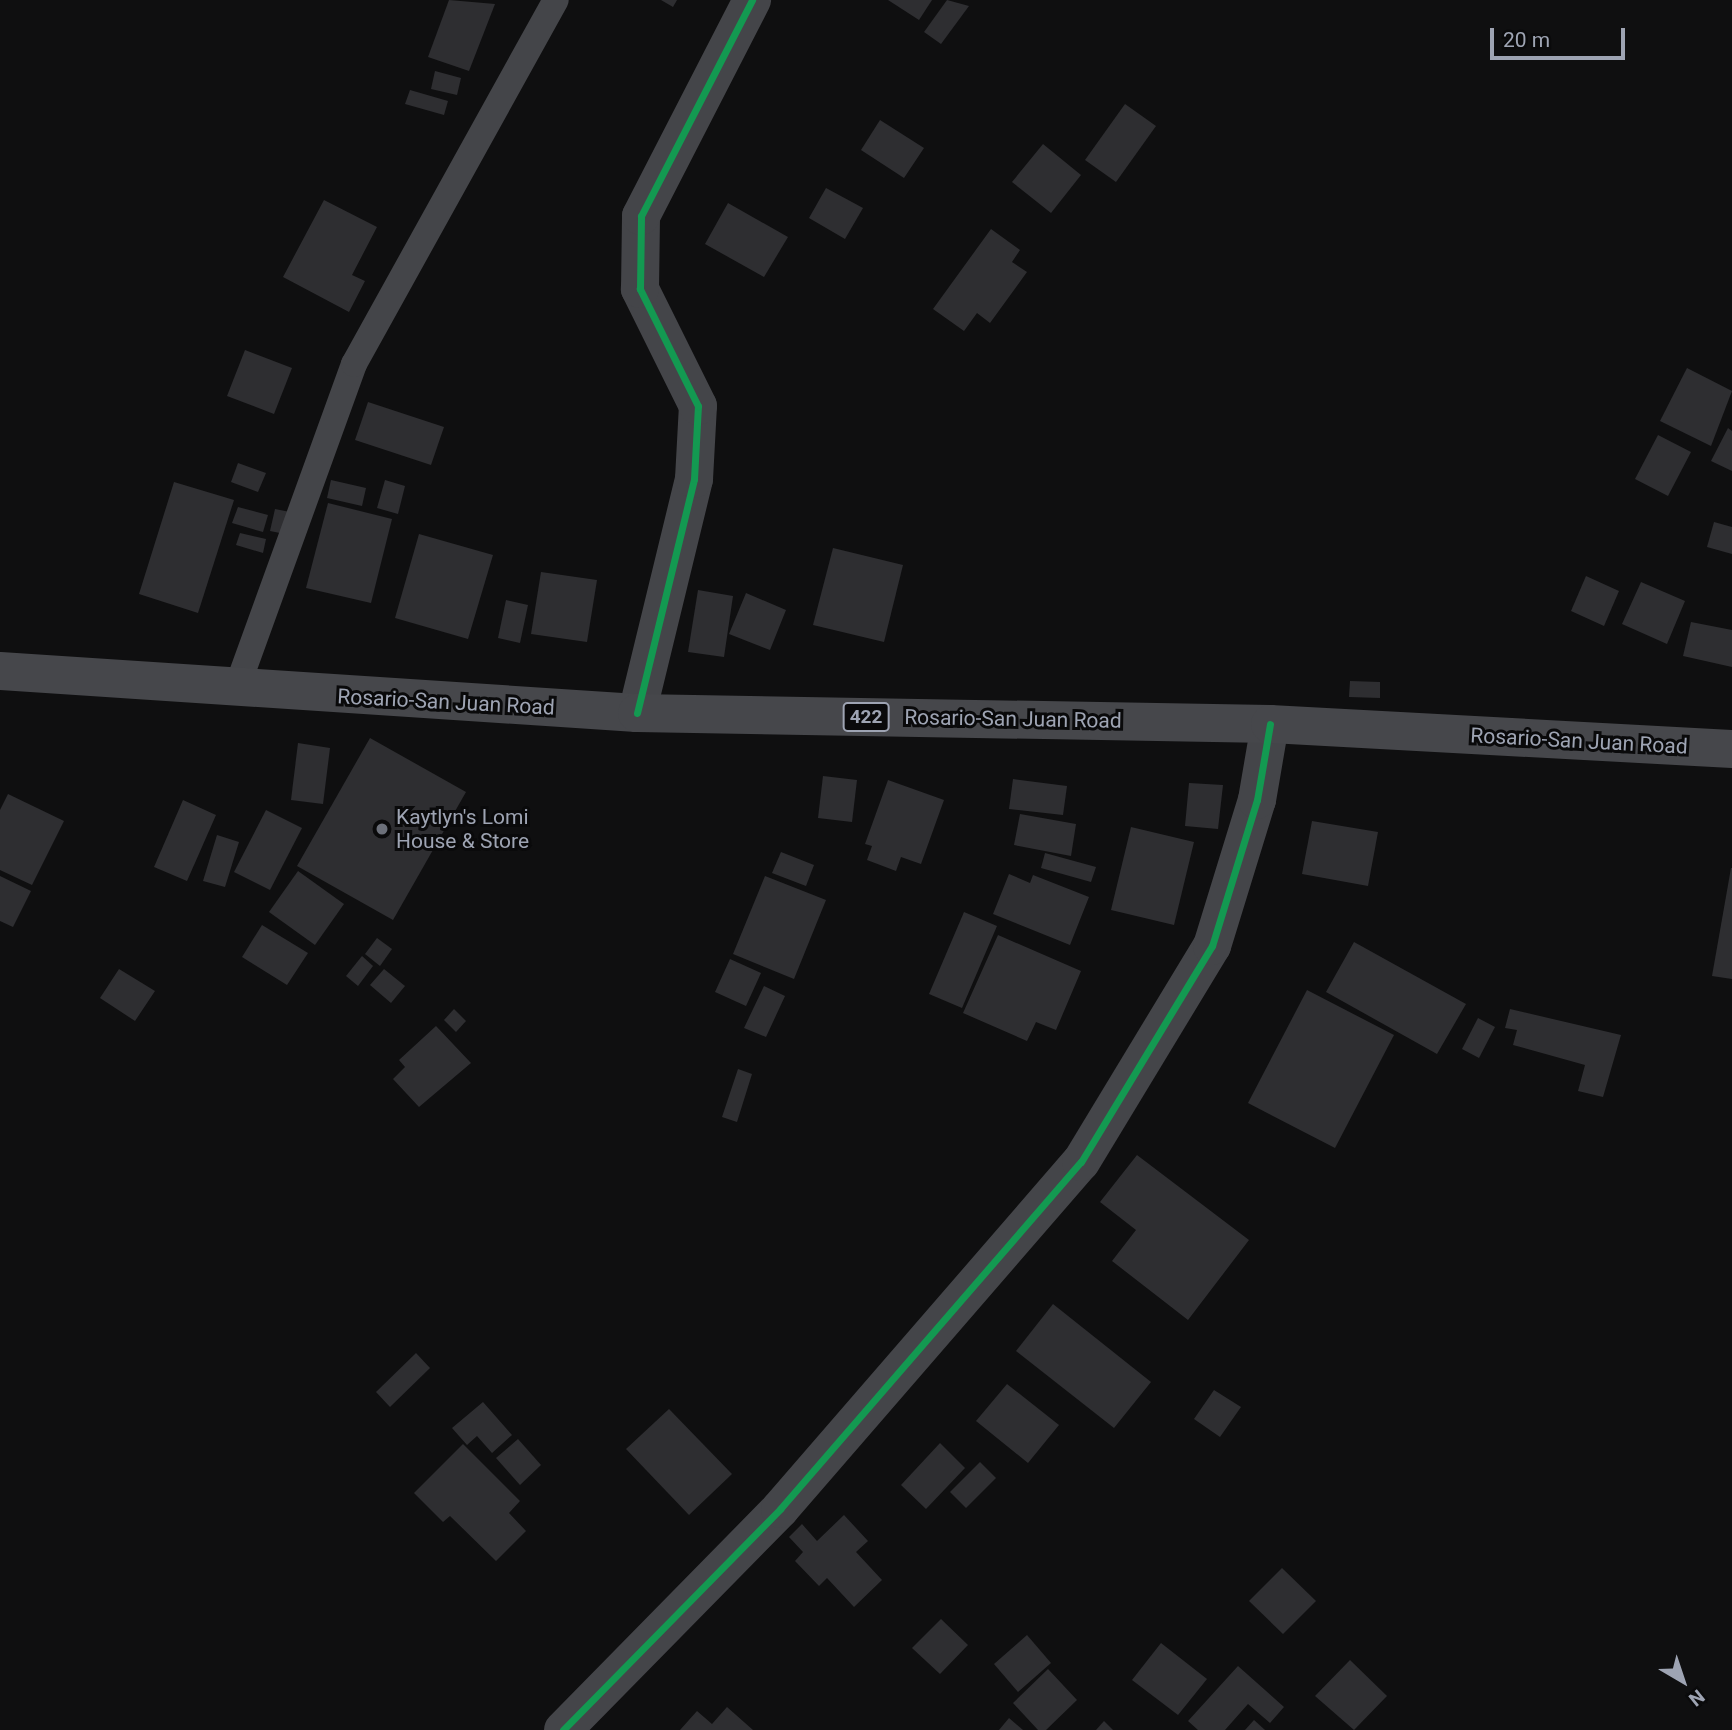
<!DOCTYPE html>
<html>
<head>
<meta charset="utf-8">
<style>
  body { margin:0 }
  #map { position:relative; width:1732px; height:1730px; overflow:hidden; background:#0f0f10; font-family:Roboto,sans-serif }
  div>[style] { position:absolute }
  .building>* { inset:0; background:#2e2e31 }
  .service>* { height:26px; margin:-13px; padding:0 13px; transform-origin:13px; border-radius:13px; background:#444549 }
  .minor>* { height:38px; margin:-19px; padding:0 19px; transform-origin:19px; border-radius:19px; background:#444549 }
  .tertiary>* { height:38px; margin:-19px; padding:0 19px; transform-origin:19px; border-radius:19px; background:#444549 }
  .primary>* { height:38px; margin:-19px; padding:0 19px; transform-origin:19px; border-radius:19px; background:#46474b }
  .cycleway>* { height:7px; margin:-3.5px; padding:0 3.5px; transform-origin:3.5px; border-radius:3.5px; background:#139951 }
  .dots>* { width:19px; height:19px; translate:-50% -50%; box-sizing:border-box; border:4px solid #0a0a0b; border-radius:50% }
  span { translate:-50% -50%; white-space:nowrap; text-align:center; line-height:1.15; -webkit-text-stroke:6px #0a0a0b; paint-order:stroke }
  .shield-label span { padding:2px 5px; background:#0a0a0b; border:2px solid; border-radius:5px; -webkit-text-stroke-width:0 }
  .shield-label { font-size:19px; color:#9ea4b3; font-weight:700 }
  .street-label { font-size:21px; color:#9ea4b3 }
  .poi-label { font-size:21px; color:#9ea4b3 }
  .left { translate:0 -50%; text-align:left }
  .north { position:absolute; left:1648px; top:1646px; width:70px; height:70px; -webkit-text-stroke:5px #0a0a0b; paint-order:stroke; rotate:141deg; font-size:19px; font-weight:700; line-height:28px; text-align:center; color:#9ea4b3 }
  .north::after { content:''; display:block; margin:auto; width:24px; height:32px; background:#9ea4b3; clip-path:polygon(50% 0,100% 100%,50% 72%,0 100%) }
  .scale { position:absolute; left:1490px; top:28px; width:135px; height:32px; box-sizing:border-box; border:4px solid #9ea4b3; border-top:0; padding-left:9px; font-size:21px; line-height:24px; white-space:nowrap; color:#9ea4b3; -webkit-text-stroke:5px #0a0a0b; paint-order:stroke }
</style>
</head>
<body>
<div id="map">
  <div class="building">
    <i style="clip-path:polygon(449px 0,495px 4px,469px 71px,428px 57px)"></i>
    <i style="clip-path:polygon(661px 0,677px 0,673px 7px)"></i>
    <i style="clip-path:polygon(888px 0,932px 0,919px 20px)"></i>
    <i style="clip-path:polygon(947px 0,969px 6px,941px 44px,924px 32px)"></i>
    <i style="clip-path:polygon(435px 71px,461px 78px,457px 95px,431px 89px)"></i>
    <i style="clip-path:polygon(410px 90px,448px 101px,444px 115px,405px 104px)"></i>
    <i style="clip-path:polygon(1125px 104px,1156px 126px,1116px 182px,1085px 160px)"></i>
    <i style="clip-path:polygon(880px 120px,924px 148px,904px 178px,861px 150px)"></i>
    <i style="clip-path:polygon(1043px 144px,1081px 175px,1051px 213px,1012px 182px)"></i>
    <i style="clip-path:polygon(826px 188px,863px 208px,845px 239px,809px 218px)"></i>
    <i style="clip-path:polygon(324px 200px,377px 227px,352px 275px,365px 281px,349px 312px,283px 277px)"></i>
    <i style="clip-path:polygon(728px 203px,788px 237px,764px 277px,705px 244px)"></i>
    <i style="clip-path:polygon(991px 229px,1020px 250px,1012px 262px,1027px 272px,990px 323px,977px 313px,964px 331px,933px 309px)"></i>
    <i style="clip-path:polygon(245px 350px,292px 368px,274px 414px,227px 396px)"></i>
    <i style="clip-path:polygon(1687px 368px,1732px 391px,1711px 446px,1660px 421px)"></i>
    <i style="clip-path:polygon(368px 402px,444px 427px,431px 465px,355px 440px)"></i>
    <i style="clip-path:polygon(1728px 428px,1732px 431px,1732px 471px,1711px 461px)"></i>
    <i style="clip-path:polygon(1658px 435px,1691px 452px,1668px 496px,1635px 479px)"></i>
    <i style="clip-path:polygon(238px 463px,266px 473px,258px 492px,231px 482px)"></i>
    <i style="clip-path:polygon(331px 480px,366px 488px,362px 506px,327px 498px)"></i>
    <i style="clip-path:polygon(385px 480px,405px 486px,398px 514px,377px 508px)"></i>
    <i style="clip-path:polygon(174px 482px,234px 500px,198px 613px,139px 594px)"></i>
    <i style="clip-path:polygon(328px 503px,392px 519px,371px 603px,306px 588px)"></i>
    <i style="clip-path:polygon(238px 507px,268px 515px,263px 532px,232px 523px)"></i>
    <i style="clip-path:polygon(275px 509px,290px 512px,285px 534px,270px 531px)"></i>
    <i style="clip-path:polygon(1714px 522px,1732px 527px,1732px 554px,1707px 547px)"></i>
    <i style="clip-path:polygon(240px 533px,266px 539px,263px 553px,236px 545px)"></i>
    <i style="clip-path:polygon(419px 534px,493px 555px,468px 639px,395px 618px)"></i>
    <i style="clip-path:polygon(833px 548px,903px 565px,884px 642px,813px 625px)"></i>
    <i style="clip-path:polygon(541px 572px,597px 580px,587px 642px,531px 634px)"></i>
    <i style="clip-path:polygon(1586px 576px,1619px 591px,1604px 626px,1571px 611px)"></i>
    <i style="clip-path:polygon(1641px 582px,1685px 601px,1667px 644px,1622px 624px)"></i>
    <i style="clip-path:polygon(698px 590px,733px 596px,724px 657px,688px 652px)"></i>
    <i style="clip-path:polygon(746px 593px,786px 610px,770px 650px,729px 634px)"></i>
    <i style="clip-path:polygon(506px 600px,528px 605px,520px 643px,498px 638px)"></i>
    <i style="clip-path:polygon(1691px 622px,1732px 630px,1732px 667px,1683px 656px)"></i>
    <i style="clip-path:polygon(1350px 681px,1380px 682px,1380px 698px,1349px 697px)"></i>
    <i style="clip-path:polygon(370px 738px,466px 792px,393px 920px,297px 866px)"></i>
    <i style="clip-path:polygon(298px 743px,330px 748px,323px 804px,291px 800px)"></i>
    <i style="clip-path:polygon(823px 776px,857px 780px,852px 822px,818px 818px)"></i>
    <i style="clip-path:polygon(1013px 779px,1067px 786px,1063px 815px,1009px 809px)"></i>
    <i style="clip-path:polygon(888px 780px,944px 800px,921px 864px,901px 857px,896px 871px,867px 860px,872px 846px,865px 844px)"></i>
    <i style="clip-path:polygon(1189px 783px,1223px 785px,1218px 829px,1185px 826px)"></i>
    <i style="clip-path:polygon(8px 794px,64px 821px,32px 885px,0 870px,0 810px)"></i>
    <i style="clip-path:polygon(183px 800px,216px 815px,187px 881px,154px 867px)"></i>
    <i style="clip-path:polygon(266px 810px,302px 828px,270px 890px,234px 872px)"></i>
    <i style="clip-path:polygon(1020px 814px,1076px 824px,1071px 856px,1014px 845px)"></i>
    <i style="clip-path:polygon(1312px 821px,1378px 832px,1368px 886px,1302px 874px)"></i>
    <i style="clip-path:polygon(1131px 827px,1194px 842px,1174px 925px,1111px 910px)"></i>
    <i style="clip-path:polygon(217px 835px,239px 842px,225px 887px,203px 881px)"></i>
    <i style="clip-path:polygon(781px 852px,814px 865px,806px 886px,772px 873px)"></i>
    <i style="clip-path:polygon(1045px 853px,1096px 867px,1091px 882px,1041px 868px)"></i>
    <i style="clip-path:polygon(1731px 868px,1732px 868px,1732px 979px,1712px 976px)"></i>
    <i style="clip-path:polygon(298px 871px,344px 904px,315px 945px,269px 912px)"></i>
    <i style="clip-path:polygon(1009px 874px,1030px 883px,1033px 875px,1089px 897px,1070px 945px,993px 914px)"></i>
    <i style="clip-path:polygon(0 876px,31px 891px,13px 927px,0 921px)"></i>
    <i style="clip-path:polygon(765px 876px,826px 900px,794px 979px,733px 954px)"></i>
    <i style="clip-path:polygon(964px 912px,997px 926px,962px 1008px,929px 994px)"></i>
    <i style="clip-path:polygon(262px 925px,308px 953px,287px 985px,242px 957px)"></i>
    <i style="clip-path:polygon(998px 935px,1081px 971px,1056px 1030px,1036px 1022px,1027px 1041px,963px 1013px)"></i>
    <i style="clip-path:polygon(377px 938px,392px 949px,380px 966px,365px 954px)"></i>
    <i style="clip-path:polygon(1354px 942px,1466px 1004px,1437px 1054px,1326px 992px)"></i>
    <i style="clip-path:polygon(362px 956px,373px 966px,358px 986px,346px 976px)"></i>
    <i style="clip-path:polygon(730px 959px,761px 973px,746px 1006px,715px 992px)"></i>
    <i style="clip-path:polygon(119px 969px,155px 991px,135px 1021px,100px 998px)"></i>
    <i style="clip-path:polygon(384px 969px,405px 986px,391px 1003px,370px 985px)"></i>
    <i style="clip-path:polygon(764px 986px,785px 996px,766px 1037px,744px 1028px)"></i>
    <i style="clip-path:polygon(1307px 990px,1394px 1035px,1335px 1148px,1248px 1103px)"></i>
    <i style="clip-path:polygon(454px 1009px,466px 1021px,456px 1032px,444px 1020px)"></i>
    <i style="clip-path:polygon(1510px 1009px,1621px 1035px,1603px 1097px,1578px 1091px,1585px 1065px,1513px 1045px,1517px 1030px,1505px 1028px)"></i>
    <i style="clip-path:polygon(1478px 1018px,1495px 1027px,1479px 1058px,1462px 1049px)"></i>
    <i style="clip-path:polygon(436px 1026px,471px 1063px,419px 1107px,393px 1079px,405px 1067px,399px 1060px)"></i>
    <i style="clip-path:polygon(738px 1069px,752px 1074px,737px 1122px,722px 1117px)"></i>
    <i style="clip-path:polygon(1137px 1155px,1249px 1240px,1188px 1320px,1112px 1261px,1136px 1230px,1100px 1202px)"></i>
    <i style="clip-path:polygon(1053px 1304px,1151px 1382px,1114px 1428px,1016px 1351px)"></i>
    <i style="clip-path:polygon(416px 1353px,430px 1368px,390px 1407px,376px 1392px)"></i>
    <i style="clip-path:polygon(1007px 1384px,1059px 1425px,1028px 1463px,976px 1421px)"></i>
    <i style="clip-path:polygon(1214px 1390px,1241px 1407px,1220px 1437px,1194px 1419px)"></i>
    <i style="clip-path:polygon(483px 1402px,512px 1435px,492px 1453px,477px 1436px,467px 1445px,452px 1428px)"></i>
    <i style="clip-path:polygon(669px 1409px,732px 1474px,689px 1515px,626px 1449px)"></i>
    <i style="clip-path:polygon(518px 1439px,541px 1465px,520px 1485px,496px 1458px)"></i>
    <i style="clip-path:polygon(940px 1443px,965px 1468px,926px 1509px,901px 1485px)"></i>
    <i style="clip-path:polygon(463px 1444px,520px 1501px,509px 1513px,526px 1531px,496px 1561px,450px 1516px,443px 1522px,414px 1493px)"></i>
    <i style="clip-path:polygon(980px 1462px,996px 1478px,966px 1508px,950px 1492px)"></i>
    <i style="clip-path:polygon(844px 1515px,868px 1541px,856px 1552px,882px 1580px,854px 1607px,827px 1578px,819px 1586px,795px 1561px,803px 1552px,789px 1537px,802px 1524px,817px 1541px)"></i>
    <i style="clip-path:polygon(1282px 1568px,1316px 1601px,1283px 1634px,1249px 1601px)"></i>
    <i style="clip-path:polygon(941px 1619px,968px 1645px,940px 1674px,912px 1648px)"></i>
    <i style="clip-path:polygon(1027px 1635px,1051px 1663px,1018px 1692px,994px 1664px)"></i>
    <i style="clip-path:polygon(1161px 1643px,1207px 1679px,1178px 1715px,1132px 1680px)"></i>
    <i style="clip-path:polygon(1350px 1660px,1387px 1696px,1354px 1730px,1315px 1696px)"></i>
    <i style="clip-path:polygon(1238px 1666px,1284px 1707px,1270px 1723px,1248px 1704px,1225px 1730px,1198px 1730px,1188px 1721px)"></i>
    <i style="clip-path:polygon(1048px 1669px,1077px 1700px,1046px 1730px,1038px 1730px,1013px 1703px)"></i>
    <i style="clip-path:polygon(727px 1707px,753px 1730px,680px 1730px,697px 1711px,712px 1724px)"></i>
    <i style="clip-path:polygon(1009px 1718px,1023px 1730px,999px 1730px)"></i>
    <i style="clip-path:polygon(1254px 1720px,1265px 1730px,1245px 1730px)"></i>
    <i style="clip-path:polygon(1104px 1721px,1113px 1730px,1096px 1730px)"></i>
  </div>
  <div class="service">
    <i style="left:236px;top:690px;width:347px;rotate:-70.1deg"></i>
    <i style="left:354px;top:364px;width:416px;rotate:-61deg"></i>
  </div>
  <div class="minor">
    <i style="left:637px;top:713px;width:241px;rotate:-76.3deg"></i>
    <i style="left:694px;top:479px;width:73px;rotate:-86.9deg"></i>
    <i style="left:698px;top:406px;width:131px;rotate:-116.4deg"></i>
    <i style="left:640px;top:289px;width:73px;rotate:-89.2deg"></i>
    <i style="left:641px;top:216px;width:243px;rotate:-62.8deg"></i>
  </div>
  <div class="tertiary">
    <i style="left:563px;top:1730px;width:310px;rotate:-45.5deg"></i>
    <i style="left:780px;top:1509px;width:459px;rotate:-49.1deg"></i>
    <i style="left:1081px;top:1162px;width:253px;rotate:-58.8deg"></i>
    <i style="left:1212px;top:946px;width:153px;rotate:-72.9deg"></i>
    <i style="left:1257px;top:800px;width:77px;rotate:-80.3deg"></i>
  </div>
  <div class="primary">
    <i style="left:0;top:671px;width:638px;rotate:3.77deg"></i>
    <i style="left:637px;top:713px;width:633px;rotate:1deg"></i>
    <i style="left:1270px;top:724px;width:463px;rotate:3.1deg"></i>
  </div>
  <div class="cycleway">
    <i style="left:637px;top:713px;width:241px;rotate:-76.3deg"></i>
    <i style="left:694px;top:479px;width:73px;rotate:-86.9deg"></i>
    <i style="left:698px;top:406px;width:131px;rotate:-116.4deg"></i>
    <i style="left:640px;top:289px;width:73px;rotate:-89.2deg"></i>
    <i style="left:641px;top:216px;width:243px;rotate:-62.8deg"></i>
    <i style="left:563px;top:1730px;width:310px;rotate:-45.5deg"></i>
    <i style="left:780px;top:1509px;width:459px;rotate:-49.1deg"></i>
    <i style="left:1081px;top:1162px;width:253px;rotate:-58.8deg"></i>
    <i style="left:1212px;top:946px;width:153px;rotate:-72.9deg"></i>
    <i style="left:1257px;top:800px;width:77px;rotate:-80.3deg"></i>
  </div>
  <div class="dots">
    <i style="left:382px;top:829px;background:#6c707a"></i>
  </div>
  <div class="shield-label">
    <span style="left:866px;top:717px">422</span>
  </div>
  <div class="street-label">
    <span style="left:446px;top:702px;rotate:3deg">Rosario-San Juan Road</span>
    <span style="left:1013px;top:719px;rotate:1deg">Rosario-San Juan Road</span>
    <span style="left:1579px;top:741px;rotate:3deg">Rosario-San Juan Road</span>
  </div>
  <div class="poi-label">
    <span class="left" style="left:396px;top:829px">Kaytlyn's Lomi<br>House &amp; Store</span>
  </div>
  <div class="north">N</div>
  <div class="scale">20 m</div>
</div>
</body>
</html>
